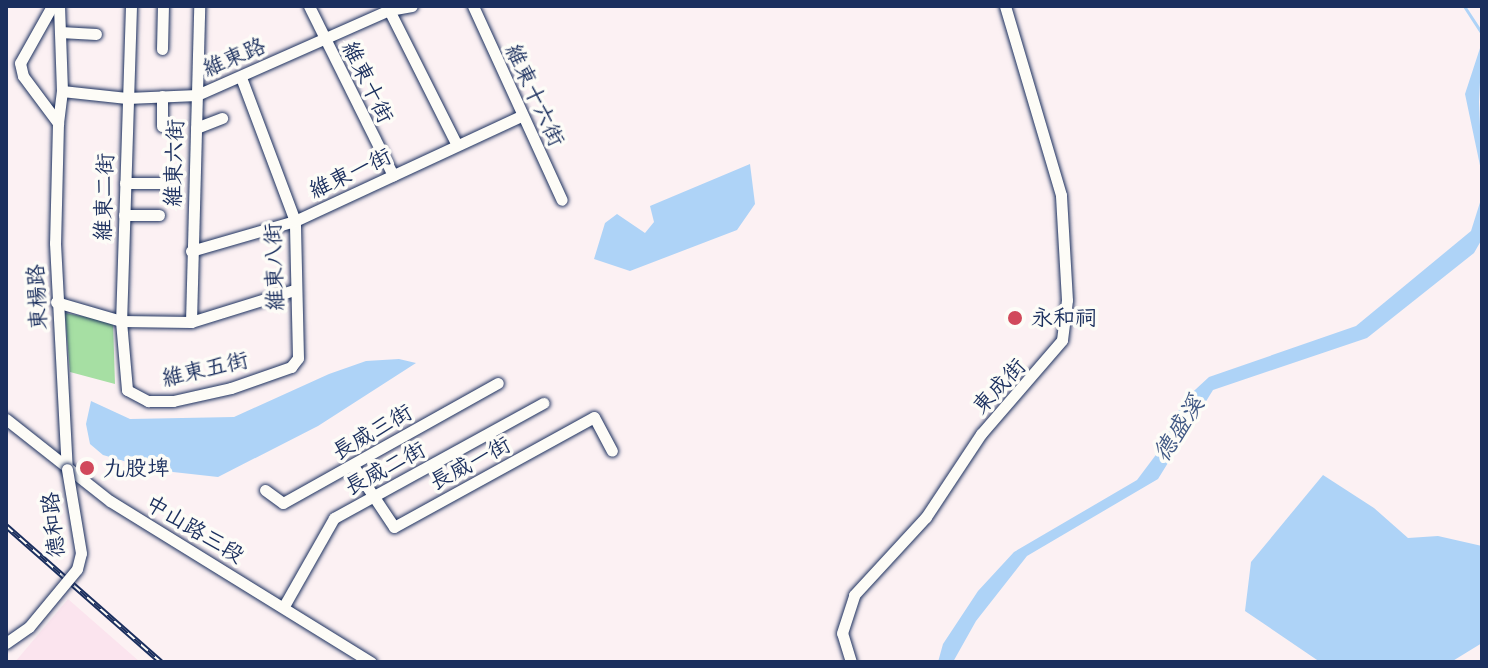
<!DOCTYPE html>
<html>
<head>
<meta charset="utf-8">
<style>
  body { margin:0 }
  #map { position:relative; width:1488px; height:668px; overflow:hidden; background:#fcf1f3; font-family:"Shantell Sans","LXGW WenKai TC",sans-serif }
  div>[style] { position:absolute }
  .built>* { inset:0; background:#fbe4ee }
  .green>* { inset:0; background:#a6dfa3 }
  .water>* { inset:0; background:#aed3f7 }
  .stream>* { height:3px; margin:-1.5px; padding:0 1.5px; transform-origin:1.5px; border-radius:1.5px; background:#aed3f7 }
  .roads { filter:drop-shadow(0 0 2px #1b2f5e) drop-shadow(0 0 2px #1b2f5e) }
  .minor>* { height:11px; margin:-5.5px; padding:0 5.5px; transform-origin:5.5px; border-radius:5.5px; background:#fdfcf7 }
  .rail>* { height:6px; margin-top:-3px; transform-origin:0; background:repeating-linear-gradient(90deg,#fdfcf7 0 9px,#1b2f5e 0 18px); box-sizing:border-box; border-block:2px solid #1b2f5e }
  .bridges { filter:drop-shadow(0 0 2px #1b2f5e) drop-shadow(0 0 2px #1b2f5e) }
  .minor-bridge>* { height:11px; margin:-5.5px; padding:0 5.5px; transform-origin:5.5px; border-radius:5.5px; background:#fdfcf7 }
  .dots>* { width:22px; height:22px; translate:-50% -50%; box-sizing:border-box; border:4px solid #fdfcf7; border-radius:50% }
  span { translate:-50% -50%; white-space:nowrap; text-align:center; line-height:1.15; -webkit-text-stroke:7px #fdfcf7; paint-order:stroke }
  .street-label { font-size:22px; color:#1b2f5e }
  .poi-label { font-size:22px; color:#1b2f5e }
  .left { translate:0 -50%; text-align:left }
  .water-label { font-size:24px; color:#405884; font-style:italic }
  .frame { position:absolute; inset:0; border:8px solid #1b2f5e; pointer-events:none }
</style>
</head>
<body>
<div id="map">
  <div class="built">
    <i style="clip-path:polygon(68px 599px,140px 662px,15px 662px)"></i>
  </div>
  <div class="green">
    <i style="clip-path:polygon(65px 313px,113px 322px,115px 384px,70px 372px)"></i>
  </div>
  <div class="water">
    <i style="clip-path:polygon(1482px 42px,1479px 102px,1482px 175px,1465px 94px)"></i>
    <i style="clip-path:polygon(750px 164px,755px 204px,737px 230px,630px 271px,594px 259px,605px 223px,617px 214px,645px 233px,654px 222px,650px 206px)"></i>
    <i style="clip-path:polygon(1482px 196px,1482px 239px,1474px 253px,1367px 338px,1213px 390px,1158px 479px,1027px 556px,976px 621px,953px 662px,938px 662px,943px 644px,978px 591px,1014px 552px,1137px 480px,1161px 448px,1183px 401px,1209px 377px,1356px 326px,1471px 231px)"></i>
    <i style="clip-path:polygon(399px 359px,416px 363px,318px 426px,218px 477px,155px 470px,103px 455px,90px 444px,86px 424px,91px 401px,130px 419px,234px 417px,329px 374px,366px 361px)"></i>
    <i style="clip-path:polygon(1323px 475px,1374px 508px,1408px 538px,1438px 536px,1482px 546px,1482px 643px,1451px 662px,1320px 662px,1245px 611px,1251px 562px)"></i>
  </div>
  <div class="stream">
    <i style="left:1464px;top:6px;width:33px;rotate:57deg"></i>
  </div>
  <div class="roads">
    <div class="minor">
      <i style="left:52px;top:6px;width:65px;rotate:119.3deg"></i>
      <i style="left:20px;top:63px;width:13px;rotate:77deg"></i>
      <i style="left:23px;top:76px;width:59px;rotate:53.3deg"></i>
      <i style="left:58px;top:123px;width:120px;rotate:91.4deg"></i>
      <i style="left:55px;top:243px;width:226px;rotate:87deg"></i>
      <i style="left:131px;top:6px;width:315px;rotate:91.8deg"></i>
      <i style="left:121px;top:321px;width:69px;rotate:85deg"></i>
      <i style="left:127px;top:390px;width:24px;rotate:28deg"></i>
      <i style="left:148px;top:401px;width:25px"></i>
      <i style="left:173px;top:401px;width:59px;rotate:-12.6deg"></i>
      <i style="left:231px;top:388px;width:64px;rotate:-19.3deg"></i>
      <i style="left:291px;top:367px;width:11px;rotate:-52deg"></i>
      <i style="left:298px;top:358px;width:137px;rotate:-91.3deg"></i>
      <i style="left:295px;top:221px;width:154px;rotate:-110.6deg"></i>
      <i style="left:309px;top:6px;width:189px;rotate:63.6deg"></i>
      <i style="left:473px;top:6px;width:213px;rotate:65.4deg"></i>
      <i style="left:389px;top:10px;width:149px;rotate:63.3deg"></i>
      <i style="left:60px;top:32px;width:36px;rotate:3deg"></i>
      <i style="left:162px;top:49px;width:43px;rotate:-88.7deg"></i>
      <i style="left:62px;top:91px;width:65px;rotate:6.1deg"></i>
      <i style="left:127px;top:98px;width:70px;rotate:-2.5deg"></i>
      <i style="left:197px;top:95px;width:210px;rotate:-23.9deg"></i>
      <i style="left:389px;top:10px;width:23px;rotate:-10deg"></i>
      <i style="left:162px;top:96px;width:30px;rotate:90deg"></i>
      <i style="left:58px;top:123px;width:32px;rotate:-83deg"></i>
      <i style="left:62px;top:91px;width:85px;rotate:-92deg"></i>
      <i style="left:196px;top:128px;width:28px;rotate:-21deg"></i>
      <i style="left:125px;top:183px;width:36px"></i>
      <i style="left:124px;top:215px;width:35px"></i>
      <i style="left:191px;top:251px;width:108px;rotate:-16.1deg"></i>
      <i style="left:295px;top:221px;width:249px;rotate:-24.9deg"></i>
      <i style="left:56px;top:302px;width:68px;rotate:16.3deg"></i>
      <i style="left:121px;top:321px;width:70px;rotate:0.8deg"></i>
      <i style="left:191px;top:322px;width:108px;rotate:-17.3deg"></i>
      <i style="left:191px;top:322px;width:316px;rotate:-88.5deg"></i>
      <i style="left:6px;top:419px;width:132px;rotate:38.3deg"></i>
      <i style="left:110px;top:501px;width:307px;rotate:31.7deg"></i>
      <i style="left:354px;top:467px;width:72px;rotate:56.3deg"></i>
      <i style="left:394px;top:527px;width:228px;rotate:-28.8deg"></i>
      <i style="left:594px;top:417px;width:38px;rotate:62deg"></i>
      <i style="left:265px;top:490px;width:22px;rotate:36deg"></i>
      <i style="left:283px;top:503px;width:246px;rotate:-29.2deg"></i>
      <i style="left:284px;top:606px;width:101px;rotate:-60.4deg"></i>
      <i style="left:334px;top:518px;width:239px;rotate:-28.8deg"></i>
      <i style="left:851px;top:662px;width:30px;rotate:-107deg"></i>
      <i style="left:842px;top:633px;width:40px;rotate:-72deg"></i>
      <i style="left:854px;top:595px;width:106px;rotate:-47.3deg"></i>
      <i style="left:926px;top:517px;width:100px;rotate:-56.5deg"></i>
      <i style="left:981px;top:434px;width:124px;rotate:-49.2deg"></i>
      <i style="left:1062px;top:340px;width:40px;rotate:-82.9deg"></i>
      <i style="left:1067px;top:300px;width:105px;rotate:-93.3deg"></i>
      <i style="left:1061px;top:195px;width:197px;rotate:-106.5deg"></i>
    </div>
  </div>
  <div class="rail">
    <i style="left:6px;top:526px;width:206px;rotate:41.3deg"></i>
  </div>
  <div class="bridges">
    <div class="minor-bridge">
      <i style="left:6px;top:643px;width:28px;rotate:-35deg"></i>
      <i style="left:29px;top:627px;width:75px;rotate:-50.4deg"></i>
      <i style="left:77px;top:569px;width:16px;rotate:-76deg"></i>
      <i style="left:81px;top:553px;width:85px;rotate:-99.5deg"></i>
    </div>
  </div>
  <div class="dots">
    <i style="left:1015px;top:318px;background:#d1495b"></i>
    <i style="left:87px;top:468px;background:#d1495b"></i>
  </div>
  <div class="street-label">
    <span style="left:234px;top:57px;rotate:-23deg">維東路</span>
    <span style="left:368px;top:82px;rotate:64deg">維東十街</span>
    <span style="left:535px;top:95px;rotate:65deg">維東十六街</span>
    <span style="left:174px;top:163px;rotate:-88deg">維東六街</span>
    <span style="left:350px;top:173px;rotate:-25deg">維東一街</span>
    <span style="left:104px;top:197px;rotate:-88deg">維東二街</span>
    <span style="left:274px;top:267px;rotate:-92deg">維東八街</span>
    <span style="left:37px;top:297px;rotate:-93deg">東楊路</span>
    <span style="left:205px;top:369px;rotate:-13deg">維東五街</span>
    <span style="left:999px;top:386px;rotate:-47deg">東成街</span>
    <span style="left:372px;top:432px;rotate:-30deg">長威三街</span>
    <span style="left:470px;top:463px;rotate:-28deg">長威一街</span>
    <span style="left:385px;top:468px;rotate:-28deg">長威二街</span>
    <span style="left:53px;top:525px;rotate:-96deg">德和路</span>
    <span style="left:195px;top:529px;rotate:31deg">中山路三段</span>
  </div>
  <div class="poi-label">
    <span class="left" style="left:1031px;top:318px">永和祠</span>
    <span class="left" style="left:103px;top:468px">九股埤</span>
  </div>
  <div class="water-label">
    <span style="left:1179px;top:429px;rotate:-57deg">德盛溪</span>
  </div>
  <div class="frame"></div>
</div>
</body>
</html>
